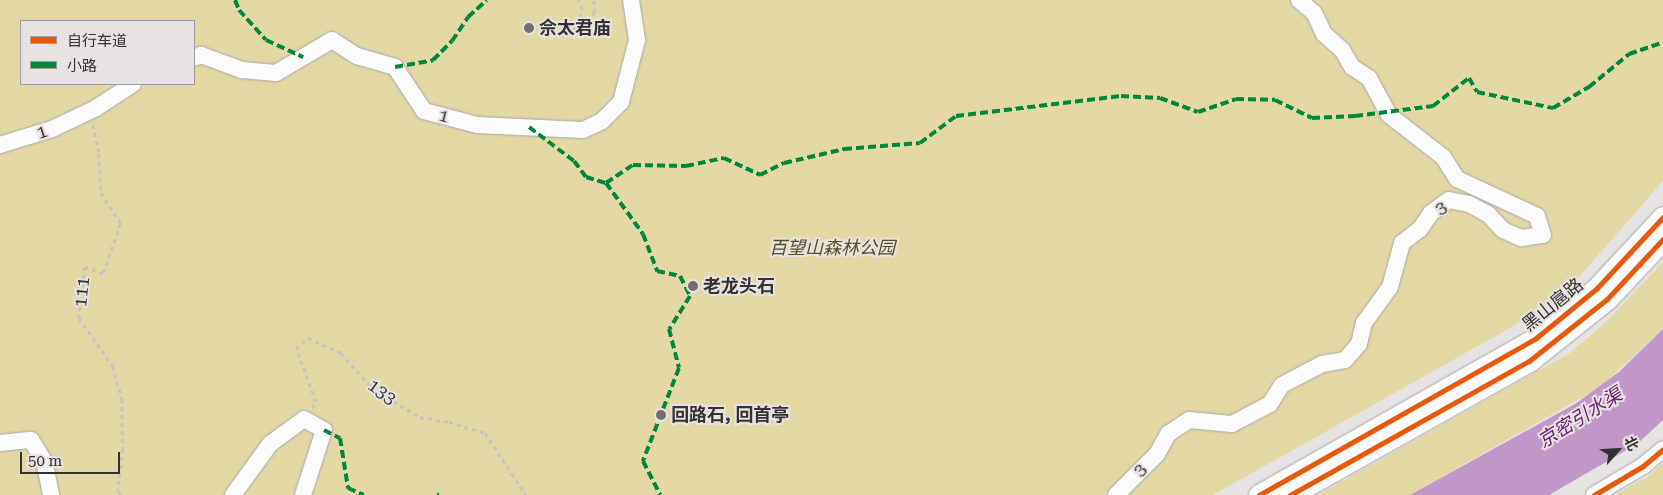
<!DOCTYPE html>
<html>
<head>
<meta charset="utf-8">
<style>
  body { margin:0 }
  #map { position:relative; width:1663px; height:495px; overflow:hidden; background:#e6e4e3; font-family:"Roboto Serif","Noto Sans SC",serif }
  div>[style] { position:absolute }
  .green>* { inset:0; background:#e4d8a5 }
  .water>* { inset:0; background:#c396c9 }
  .path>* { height:2.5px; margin-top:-1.25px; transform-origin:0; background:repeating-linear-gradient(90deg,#c6c5c5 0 4px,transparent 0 8px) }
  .roads { filter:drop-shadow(0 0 1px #aaa8a8) drop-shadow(0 0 1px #aaa8a8) }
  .minor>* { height:16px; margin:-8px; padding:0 8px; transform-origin:8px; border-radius:8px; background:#fbfbfb }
  .major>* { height:21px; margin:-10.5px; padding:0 10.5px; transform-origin:10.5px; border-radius:10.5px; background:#fbfbfb }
  .quiet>* { height:4px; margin-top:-2px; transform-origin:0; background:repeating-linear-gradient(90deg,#00873e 0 8px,transparent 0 12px) }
  .cycleway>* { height:5px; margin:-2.5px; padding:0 2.5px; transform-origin:2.5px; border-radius:2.5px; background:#e8590c }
  .dots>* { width:14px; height:14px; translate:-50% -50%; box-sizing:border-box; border:2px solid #e7e3e2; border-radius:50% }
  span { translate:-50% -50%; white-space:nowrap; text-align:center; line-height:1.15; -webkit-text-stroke:4px #e7e3e2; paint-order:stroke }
  .poi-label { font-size:18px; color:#333131; font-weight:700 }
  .left { translate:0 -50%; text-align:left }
  .street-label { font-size:18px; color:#333131 }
  .park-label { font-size:18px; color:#574e22; font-style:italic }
  .water-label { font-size:19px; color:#691974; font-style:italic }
  .legend { position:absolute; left:20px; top:20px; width:175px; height:65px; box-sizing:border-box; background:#e7e3e2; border:1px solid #9f9c9b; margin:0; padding:6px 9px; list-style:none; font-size:15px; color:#333131 }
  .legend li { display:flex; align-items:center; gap:10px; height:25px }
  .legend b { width:25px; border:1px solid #9f9c9b }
  .north { position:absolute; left:1593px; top:425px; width:50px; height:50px; -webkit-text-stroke:4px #e7e3e2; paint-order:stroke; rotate:64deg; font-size:14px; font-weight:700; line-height:20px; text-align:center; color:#333131 }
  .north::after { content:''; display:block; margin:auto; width:18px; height:22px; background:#333131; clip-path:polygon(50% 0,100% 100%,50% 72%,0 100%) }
  .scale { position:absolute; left:20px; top:452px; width:100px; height:22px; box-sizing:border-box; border:2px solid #333131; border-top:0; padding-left:6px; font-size:15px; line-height:18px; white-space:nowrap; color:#333131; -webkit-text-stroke:4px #e7e3e2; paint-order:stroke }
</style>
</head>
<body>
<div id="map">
  <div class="green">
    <i style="clip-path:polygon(evenodd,0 0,1663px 0,1663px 181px,1558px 301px,1213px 495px,0 495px,0 0,21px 21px,194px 21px,194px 84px,21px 84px,21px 21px)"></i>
    <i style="clip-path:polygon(1663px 262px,1663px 329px,1600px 387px,1410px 495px,1318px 495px,1570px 353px,1607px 321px)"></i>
    <i style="clip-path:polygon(1663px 463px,1663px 495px,1615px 495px,1649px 476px)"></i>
  </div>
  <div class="water">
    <i style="clip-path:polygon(1663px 329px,1663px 420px,1637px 444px,1549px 495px,1410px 495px,1575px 404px,1619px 372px)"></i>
  </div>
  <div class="path">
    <i style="left:577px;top:25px;width:17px;rotate:-73deg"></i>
    <i style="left:582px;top:9px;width:10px;rotate:-114deg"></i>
    <i style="left:567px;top:35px;width:35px;rotate:-39deg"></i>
    <i style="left:594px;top:13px;width:13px;rotate:-90deg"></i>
    <i style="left:93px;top:125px;width:30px;rotate:78deg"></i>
    <i style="left:99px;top:154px;width:39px;rotate:87deg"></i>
    <i style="left:101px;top:193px;width:37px;rotate:57deg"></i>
    <i style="left:121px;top:224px;width:53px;rotate:109.8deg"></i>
    <i style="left:103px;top:274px;width:19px;rotate:-159deg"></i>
    <i style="left:85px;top:267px;width:51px;rotate:96.7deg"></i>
    <i style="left:79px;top:318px;width:59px;rotate:54.7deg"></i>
    <i style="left:113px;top:366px;width:34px;rotate:75deg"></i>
    <i style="left:122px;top:399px;width:50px;rotate:88.9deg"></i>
    <i style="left:123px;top:449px;width:43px;rotate:96.6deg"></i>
    <i style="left:118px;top:492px;width:6px;rotate:31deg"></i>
    <i style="left:312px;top:408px;width:7px;rotate:-56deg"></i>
    <i style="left:316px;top:402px;width:57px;rotate:-110.7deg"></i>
    <i style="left:296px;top:349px;width:16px;rotate:-43deg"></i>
    <i style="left:308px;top:338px;width:36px;rotate:24deg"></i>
    <i style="left:341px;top:353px;width:48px;rotate:48.4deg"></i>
    <i style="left:373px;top:389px;width:55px;rotate:30.8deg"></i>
    <i style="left:420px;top:417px;width:29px;rotate:10deg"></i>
    <i style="left:449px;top:422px;width:38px;rotate:17deg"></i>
    <i style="left:485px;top:433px;width:74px;rotate:56.5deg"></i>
  </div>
  <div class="roads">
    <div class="minor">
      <i style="left:194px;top:58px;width:8px;rotate:-23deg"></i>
      <i style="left:201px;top:55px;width:44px;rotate:20.1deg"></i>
      <i style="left:242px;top:70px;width:34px;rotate:5deg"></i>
      <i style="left:276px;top:73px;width:65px;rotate:-30.5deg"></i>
      <i style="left:332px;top:40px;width:30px;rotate:33deg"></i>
      <i style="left:357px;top:56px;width:40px;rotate:16deg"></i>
      <i style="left:395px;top:67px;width:53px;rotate:56.6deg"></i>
      <i style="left:424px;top:111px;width:55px;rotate:14.8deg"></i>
      <i style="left:477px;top:125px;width:106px;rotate:2.7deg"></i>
      <i style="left:583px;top:130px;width:21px;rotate:-25deg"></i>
      <i style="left:602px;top:121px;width:27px;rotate:-45deg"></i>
      <i style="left:621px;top:102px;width:64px;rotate:-75.5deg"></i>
      <i style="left:637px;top:40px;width:40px;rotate:-98.5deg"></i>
      <i style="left:0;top:145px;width:54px;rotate:-17.1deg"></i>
      <i style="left:52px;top:129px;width:49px;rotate:-25.5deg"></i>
      <i style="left:96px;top:108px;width:44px;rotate:-33deg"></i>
      <i style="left:0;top:443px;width:31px;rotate:-6deg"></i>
      <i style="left:31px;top:440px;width:25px;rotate:58deg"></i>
      <i style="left:44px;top:461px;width:35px;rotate:78deg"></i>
      <i style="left:233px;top:495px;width:63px;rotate:-54deg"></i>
      <i style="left:270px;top:444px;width:42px;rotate:-36.3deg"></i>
      <i style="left:304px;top:419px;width:23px;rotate:29deg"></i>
      <i style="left:324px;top:430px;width:68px;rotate:107.9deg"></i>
      <i style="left:1116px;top:495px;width:58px;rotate:-45deg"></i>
      <i style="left:1157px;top:454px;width:23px;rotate:-61deg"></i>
      <i style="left:1168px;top:434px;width:25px;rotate:-34deg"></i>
      <i style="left:1189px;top:420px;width:43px;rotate:5.3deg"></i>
      <i style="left:1232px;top:424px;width:43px;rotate:-27.8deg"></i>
      <i style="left:1270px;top:404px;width:22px;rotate:-58deg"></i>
      <i style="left:1282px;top:385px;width:45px;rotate:-27.7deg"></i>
      <i style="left:1322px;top:364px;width:23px;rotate:-10deg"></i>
      <i style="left:1345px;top:360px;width:21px;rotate:-49deg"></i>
      <i style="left:1359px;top:344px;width:22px;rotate:-77deg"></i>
      <i style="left:1364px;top:323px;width:44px;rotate:-54.2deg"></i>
      <i style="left:1390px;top:287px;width:46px;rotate:-74.7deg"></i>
      <i style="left:1402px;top:243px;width:23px;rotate:-38deg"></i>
      <i style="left:1420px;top:229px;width:19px;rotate:-55deg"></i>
      <i style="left:1431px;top:213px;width:22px;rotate:-36deg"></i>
      <i style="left:1449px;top:200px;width:20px;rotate:11deg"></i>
      <i style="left:1469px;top:204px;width:21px;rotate:28deg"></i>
      <i style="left:1488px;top:214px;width:22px;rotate:47deg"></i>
      <i style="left:1503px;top:230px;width:20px;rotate:24deg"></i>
      <i style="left:1521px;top:238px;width:22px;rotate:-8deg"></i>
      <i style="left:1543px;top:235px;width:20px;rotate:-108deg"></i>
      <i style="left:1537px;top:216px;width:88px;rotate:-155.2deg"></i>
      <i style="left:1457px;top:179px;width:26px;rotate:-122deg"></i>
      <i style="left:1443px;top:157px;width:68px;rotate:-142.1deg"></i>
      <i style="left:1389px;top:115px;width:42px;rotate:-118.4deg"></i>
      <i style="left:1369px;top:78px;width:20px;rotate:-147deg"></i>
      <i style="left:1352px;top:67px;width:20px;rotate:-120deg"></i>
      <i style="left:1342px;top:50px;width:24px;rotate:-138deg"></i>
      <i style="left:1324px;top:34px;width:23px;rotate:-115deg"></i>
      <i style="left:1314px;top:13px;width:20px;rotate:-139deg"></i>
      <i style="left:1594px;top:495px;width:57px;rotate:-30.6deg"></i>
      <i style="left:1643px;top:466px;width:26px;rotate:-40deg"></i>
    </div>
    <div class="major">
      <i style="left:1259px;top:495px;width:318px;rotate:-29.5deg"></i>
      <i style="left:1536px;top:338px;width:79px;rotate:-39.3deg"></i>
      <i style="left:1597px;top:288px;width:97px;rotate:-47.1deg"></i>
      <i style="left:1290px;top:495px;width:274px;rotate:-29.3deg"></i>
      <i style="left:1529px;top:361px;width:100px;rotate:-38.5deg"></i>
      <i style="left:1607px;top:299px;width:82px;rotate:-47deg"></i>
    </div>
  </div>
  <div class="quiet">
    <i style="left:235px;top:0;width:11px;rotate:68deg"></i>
    <i style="left:239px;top:10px;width:40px;rotate:48deg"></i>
    <i style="left:266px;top:40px;width:41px;rotate:24.7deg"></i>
    <i style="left:395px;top:67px;width:39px;rotate:-10deg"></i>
    <i style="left:433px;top:60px;width:27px;rotate:-45deg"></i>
    <i style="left:452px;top:41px;width:29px;rotate:-56deg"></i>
    <i style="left:468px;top:17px;width:25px;rotate:-42deg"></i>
    <i style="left:529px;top:127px;width:56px;rotate:37.1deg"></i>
    <i style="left:574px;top:161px;width:20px;rotate:53deg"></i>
    <i style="left:586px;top:177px;width:21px;rotate:17deg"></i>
    <i style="left:606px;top:183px;width:63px;rotate:54deg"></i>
    <i style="left:643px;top:234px;width:40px;rotate:69deg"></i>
    <i style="left:657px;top:271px;width:24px;rotate:12deg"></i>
    <i style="left:680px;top:276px;width:22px;rotate:63deg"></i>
    <i style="left:690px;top:296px;width:39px;rotate:122deg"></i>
    <i style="left:669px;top:329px;width:40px;rotate:75.6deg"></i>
    <i style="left:679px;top:368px;width:100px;rotate:111.2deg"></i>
    <i style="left:643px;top:461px;width:38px;rotate:63deg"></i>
    <i style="left:606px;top:183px;width:32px;rotate:-34deg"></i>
    <i style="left:633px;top:165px;width:53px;rotate:1.1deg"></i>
    <i style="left:686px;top:166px;width:39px;rotate:-12deg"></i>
    <i style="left:724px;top:158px;width:40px;rotate:25deg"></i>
    <i style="left:760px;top:175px;width:27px;rotate:-27deg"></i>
    <i style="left:784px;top:163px;width:62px;rotate:-13.1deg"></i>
    <i style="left:844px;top:149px;width:76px;rotate:-4.5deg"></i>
    <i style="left:920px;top:143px;width:45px;rotate:-36.9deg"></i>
    <i style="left:956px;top:116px;width:166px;rotate:-6.9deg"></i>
    <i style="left:1121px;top:96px;width:39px;rotate:3deg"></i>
    <i style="left:1160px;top:98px;width:40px;rotate:20.2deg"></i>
    <i style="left:1198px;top:112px;width:40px;rotate:-18.9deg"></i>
    <i style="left:1236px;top:99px;width:39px;rotate:1deg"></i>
    <i style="left:1275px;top:100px;width:41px;rotate:25.9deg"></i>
    <i style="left:1312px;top:118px;width:43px;rotate:-2.7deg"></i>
    <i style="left:1355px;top:116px;width:79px;rotate:-7.3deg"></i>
    <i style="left:1433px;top:106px;width:46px;rotate:-37.9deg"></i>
    <i style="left:1469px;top:78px;width:16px;rotate:60deg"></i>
    <i style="left:1477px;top:92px;width:78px;rotate:11.9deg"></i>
    <i style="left:1553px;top:108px;width:42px;rotate:-30.3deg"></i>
    <i style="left:1589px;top:87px;width:52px;rotate:-39.5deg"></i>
    <i style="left:1629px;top:54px;width:36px;rotate:-19deg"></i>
    <i style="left:324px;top:430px;width:18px;rotate:27deg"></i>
    <i style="left:340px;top:438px;width:51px;rotate:80.9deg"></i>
    <i style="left:348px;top:488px;width:17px;rotate:24deg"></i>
    <i style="left:437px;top:495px;width:2px"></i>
  </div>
  <div class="cycleway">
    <i style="left:1259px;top:495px;width:318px;rotate:-29.5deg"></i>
    <i style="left:1536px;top:338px;width:79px;rotate:-39.3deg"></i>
    <i style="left:1597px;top:288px;width:97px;rotate:-47.1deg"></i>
    <i style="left:1290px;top:495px;width:274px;rotate:-29.3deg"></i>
    <i style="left:1529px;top:361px;width:100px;rotate:-38.5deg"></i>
    <i style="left:1607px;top:299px;width:82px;rotate:-47deg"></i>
    <i style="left:1594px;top:495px;width:57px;rotate:-30.6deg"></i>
    <i style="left:1643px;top:466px;width:26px;rotate:-40deg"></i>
  </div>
  <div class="dots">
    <i style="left:529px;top:28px;background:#72706f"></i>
    <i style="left:693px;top:286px;background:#72706f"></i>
    <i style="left:661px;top:415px;background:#72706f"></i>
  </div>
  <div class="poi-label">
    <span class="left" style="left:539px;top:28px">佘太君庙</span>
    <span class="left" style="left:703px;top:286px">老龙头石</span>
    <span class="left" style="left:671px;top:415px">回路石, 回首亭</span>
  </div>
  <div class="street-label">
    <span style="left:444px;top:116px;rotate:14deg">1</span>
    <span style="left:42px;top:132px;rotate:-18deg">1</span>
    <span style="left:1441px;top:208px;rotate:-33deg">3</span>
    <span style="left:82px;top:292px;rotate:-84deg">111</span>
    <span style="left:1553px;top:305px;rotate:-39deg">黑山扈路</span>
    <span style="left:382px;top:392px;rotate:36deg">133</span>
    <span style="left:1140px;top:470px;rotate:-48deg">3</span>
  </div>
  <div class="park-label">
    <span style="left:832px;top:248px">百望山森林公园</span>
  </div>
  <div class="water-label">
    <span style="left:1580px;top:418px;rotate:-32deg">京密引水渠</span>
  </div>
  <ul class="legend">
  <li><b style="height:6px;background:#e8590c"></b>自行车道</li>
  <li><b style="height:6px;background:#00873e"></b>小路</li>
  </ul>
  <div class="north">北</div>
  <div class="scale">50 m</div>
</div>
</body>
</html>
